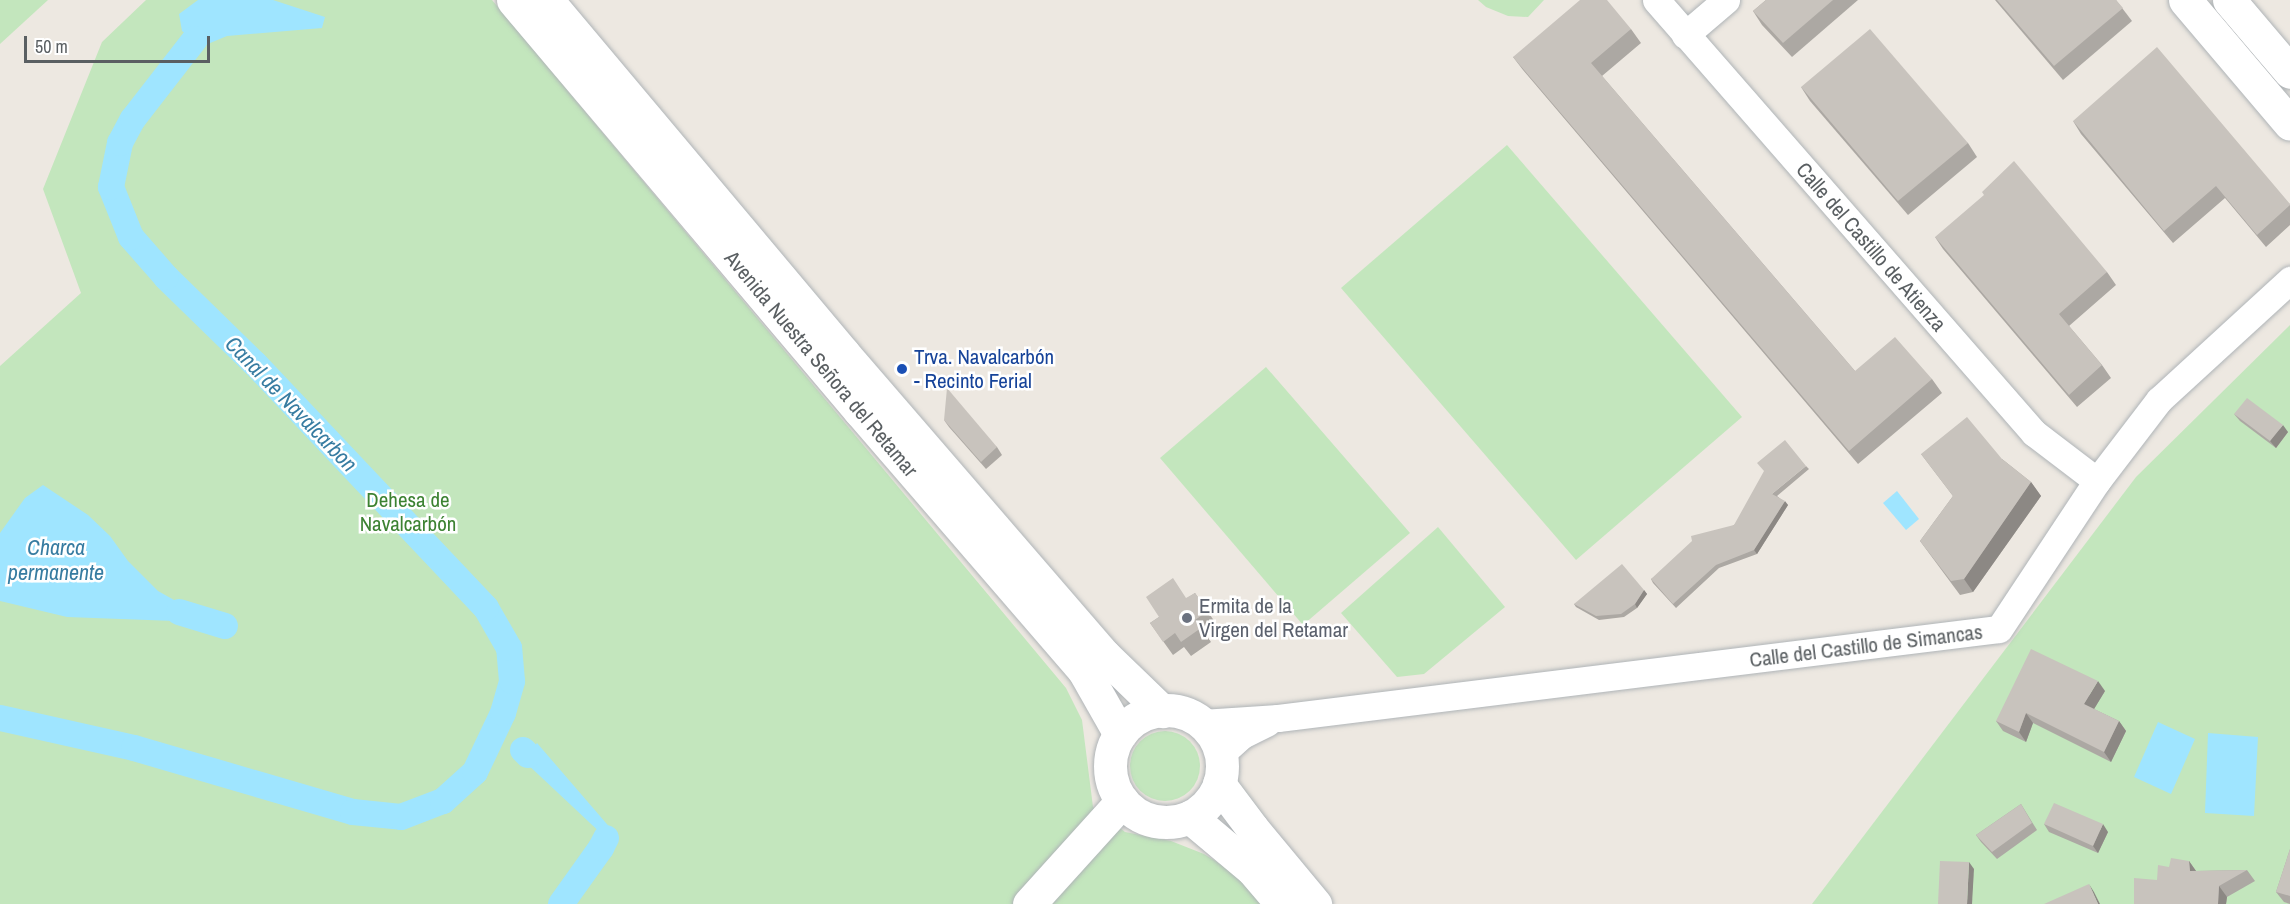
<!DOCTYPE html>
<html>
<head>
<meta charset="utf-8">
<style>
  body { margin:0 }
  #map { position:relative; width:2290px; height:904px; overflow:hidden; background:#ede8e1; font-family:"Archivo Narrow",sans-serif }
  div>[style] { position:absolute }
  .green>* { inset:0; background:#c3e6bd }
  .round { border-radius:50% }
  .water>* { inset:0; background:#9fe5ff }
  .canal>* { height:26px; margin:-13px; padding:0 13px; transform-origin:13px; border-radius:13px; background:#9fe5ff }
  .roads { filter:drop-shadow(0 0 2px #afb4b7) drop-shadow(0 0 2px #afb4b7) }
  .street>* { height:27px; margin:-13.5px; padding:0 13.5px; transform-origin:13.5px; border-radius:13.5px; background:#fff }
  .secondary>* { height:33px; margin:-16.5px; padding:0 16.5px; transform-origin:16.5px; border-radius:16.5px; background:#fff }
  .secondary>.ring { margin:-16.5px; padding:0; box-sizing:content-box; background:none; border:33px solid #fff; border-radius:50% }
  .wall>* { inset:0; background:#aca8a3 }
  .shaded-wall>* { inset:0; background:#8c8884 }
  .building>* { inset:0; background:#c8c3bd }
  .dots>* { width:16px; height:16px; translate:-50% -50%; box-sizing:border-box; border:3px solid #fff; border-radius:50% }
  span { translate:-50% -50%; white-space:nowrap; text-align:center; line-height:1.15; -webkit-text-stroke:5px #fff; paint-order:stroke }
  .street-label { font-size:21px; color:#5a5f62 }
  .transit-label { font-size:21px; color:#164399 }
  .left { translate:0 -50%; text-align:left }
  .park-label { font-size:21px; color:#3c8232 }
  .worship-label { font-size:21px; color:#5b616d }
  .water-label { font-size:22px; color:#377ca1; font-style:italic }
  .scale { position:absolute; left:24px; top:36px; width:186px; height:27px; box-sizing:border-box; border:3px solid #5a5f62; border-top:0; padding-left:8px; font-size:18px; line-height:21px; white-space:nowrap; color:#5a5f62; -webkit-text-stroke:4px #fff; paint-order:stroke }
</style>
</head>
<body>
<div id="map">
  <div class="green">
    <i style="clip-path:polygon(0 0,48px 0,0 44px)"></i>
    <i style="clip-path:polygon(146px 0,492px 0,1066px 688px,1082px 720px,1093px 807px,1125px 832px,1171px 841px,1204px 854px,1235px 873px,1261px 904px,0 904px,0 366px,81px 293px,43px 189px,102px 42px)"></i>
    <i style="clip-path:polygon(1478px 0,1544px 0,1528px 17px,1508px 16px,1486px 7px)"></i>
    <i style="clip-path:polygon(1507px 145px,1742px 417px,1576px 560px,1341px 288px)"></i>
    <i style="clip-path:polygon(2290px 325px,2290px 904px,1812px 904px,2136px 477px)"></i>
    <i style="clip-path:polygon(1266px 367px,1410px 533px,1303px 625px,1160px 458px)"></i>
    <i style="clip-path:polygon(1438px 527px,1505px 607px,1424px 674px,1397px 677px,1341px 613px)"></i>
    <i class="round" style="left:1130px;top:731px;width:70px;height:70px"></i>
  </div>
  <div class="water">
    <i style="clip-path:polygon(198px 0,273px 0,325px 17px,322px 28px,227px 36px,203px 46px,182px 31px,179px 14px)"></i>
    <i style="clip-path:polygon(43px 485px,88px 515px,110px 536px,128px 561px,158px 591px,183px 605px,175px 621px,67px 617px,0 601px,0 533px,25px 498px)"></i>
    <i style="clip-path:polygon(1897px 491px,1919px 519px,1906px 530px,1883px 503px)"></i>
    <i style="clip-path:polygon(2158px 722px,2195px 739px,2171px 794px,2134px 777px)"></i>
    <i style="clip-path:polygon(2208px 733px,2258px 737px,2254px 816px,2205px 813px)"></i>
    <i style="clip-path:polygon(537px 743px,612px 830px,606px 838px,524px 761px)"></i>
  </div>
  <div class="canal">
    <i style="left:179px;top:612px;width:48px;rotate:16.9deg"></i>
    <i style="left:0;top:718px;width:137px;rotate:12.6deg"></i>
    <i style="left:134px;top:748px;width:228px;rotate:16.3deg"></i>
    <i style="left:353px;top:812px;width:48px;rotate:5.9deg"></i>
    <i style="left:401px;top:817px;width:45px;rotate:-20.9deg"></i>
    <i style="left:443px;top:801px;width:43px;rotate:-42.2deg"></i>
    <i style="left:475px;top:772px;width:65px;rotate:-64.6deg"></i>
    <i style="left:503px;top:713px;width:33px;rotate:-74deg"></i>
    <i style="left:512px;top:681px;width:33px;rotate:-95deg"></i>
    <i style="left:509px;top:648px;width:46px;rotate:-119.9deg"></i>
    <i style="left:486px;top:608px;width:336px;rotate:-133.4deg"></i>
    <i style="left:255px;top:364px;width:124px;rotate:-135.7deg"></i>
    <i style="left:166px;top:277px;width:53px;rotate:-131.2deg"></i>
    <i style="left:131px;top:237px;width:54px;rotate:-111.8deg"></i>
    <i style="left:111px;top:187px;width:45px;rotate:-78.4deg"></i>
    <i style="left:120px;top:143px;width:27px;rotate:-62deg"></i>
    <i style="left:133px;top:119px;width:101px;rotate:-52.2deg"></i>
    <i style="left:523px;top:750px;width:7px;rotate:45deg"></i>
    <i style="left:561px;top:904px;width:69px;rotate:-54.5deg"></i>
    <i style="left:601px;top:848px;width:11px;rotate:-63deg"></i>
  </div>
  <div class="roads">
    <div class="street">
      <i style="left:1656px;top:0;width:575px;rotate:48.88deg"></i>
      <i style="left:2034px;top:433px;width:79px;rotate:37.3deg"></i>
      <i style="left:1685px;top:35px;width:54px;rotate:-40.5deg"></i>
      <i style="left:1202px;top:723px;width:76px;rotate:-3.8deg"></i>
      <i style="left:1278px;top:718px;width:726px;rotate:-7.04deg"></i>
      <i style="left:1999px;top:629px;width:178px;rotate:-56.5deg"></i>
      <i style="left:2097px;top:481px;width:102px;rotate:-52.6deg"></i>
      <i style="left:2159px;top:400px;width:178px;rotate:-42.5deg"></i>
      <i style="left:1221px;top:754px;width:28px;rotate:-42deg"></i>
      <i style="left:1242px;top:735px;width:28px;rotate:-26deg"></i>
    </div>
    <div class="secondary">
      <i style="left:513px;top:0;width:538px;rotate:49.83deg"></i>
      <i style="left:860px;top:411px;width:341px;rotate:49.2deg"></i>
      <i style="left:1083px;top:669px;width:75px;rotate:60.4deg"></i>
      <i style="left:547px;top:0;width:462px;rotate:50deg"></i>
      <i style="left:844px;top:354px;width:398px;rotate:49.2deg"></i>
      <i style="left:1104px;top:655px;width:81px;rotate:44deg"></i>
      <i style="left:2185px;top:0;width:162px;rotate:49.7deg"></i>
      <i style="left:2229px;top:0;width:94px;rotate:49.7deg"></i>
      <i class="ring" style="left:1110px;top:710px;width:79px;height:79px"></i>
      <i style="left:1219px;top:784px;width:55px;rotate:53.1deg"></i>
      <i style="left:1252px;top:828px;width:99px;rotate:50.3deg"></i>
      <i style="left:1190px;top:817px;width:81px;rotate:40deg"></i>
      <i style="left:1252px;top:869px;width:46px;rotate:49.4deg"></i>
      <i style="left:1029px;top:904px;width:139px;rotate:-47.9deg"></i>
    </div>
  </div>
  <div class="wall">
    <i style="clip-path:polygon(1766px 0,1858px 0,1792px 57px,1762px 25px,1753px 11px)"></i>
    <i style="clip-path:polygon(1995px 0,2116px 0,2132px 21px,2063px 80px)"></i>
    <i style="clip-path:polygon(1631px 29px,1641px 43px,1602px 76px,1855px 371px,1932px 379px,1942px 393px,1858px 464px,1523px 70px,1513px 57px)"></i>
    <i style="clip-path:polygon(1801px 87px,1968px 143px,1977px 157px,1908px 215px,1810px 101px)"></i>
    <i style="clip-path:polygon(2073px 121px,2290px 204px,2290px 225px,2266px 247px,2225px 198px,2173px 243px,2081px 134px)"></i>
    <i style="clip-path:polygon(1935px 237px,2107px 272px,2116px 285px,2069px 326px,2102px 365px,2111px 378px,2077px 407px,1943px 249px)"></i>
    <i style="clip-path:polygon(2234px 414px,2288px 432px,2276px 448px,2240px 421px)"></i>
    <i style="clip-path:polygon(944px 420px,997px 447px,1002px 455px,986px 469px,949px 427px)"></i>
    <i style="clip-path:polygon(1921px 454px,2002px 459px,2031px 482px,2041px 496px,1973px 592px,1960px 595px,1920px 541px,1953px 496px)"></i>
    <i style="clip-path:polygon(1806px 466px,1809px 469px,1777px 496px,1788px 505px,1757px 554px,1719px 568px,1676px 608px,1653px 583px,1651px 579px,1734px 525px)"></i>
    <i style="clip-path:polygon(1644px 590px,1647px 594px,1637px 608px,1624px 617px,1599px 620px,1576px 607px,1574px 604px)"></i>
    <i style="clip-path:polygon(1195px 593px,1217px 625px,1205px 633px,1211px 642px,1191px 656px,1184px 647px,1173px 655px,1150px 623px)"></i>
    <i style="clip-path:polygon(2105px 691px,2094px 709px,2119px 721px,2126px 731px,2111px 762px,2033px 723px,2026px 742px,2003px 731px,1996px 721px)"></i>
    <i style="clip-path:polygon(2021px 804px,2037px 830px,1997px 859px,1981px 842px,1976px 835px)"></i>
    <i style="clip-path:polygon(2044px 824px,2108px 832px,2098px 853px,2049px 832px)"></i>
    <i style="clip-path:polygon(2290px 849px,2290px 904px,2284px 902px,2276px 892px)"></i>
    <i style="clip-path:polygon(2189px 861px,2196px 871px,2247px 870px,2255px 881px,2227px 897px,2226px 904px,2134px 904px,2157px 880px,2169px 867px)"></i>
  </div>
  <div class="shaded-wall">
    <i style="clip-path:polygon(2283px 425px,2288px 432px,2276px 448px,2270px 441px)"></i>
    <i style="clip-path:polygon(2031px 482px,2041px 496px,1973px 592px,1964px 579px)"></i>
    <i style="clip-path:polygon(1785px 501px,1788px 505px,1757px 554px,1754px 550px)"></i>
    <i style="clip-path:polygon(1644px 590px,1647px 594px,1637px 608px,1635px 604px)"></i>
    <i style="clip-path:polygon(2098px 681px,2105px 691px,2091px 714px,2084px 704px)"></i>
    <i style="clip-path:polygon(2026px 713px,2033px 723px,2026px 742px,2019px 732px)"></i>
    <i style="clip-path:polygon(2119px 721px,2126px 731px,2111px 762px,2104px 752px)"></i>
    <i style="clip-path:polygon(2103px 824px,2108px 832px,2098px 853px,2093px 846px)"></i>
    <i style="clip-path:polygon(2189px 861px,2196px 871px,2190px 871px)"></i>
    <i style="clip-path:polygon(1969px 862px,1974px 869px,1972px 904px,1967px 904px)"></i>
    <i style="clip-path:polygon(2089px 884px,2094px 892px,2100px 904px,2098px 904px)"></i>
    <i style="clip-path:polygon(2219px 886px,2227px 897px,2226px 904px,2218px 904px)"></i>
  </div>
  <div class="building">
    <i style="clip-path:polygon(1580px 0,1607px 0,1631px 29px,1591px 63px,1855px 371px,1895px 337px,1932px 379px,1849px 451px,1513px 57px)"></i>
    <i style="clip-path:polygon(1766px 0,1833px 0,1783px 43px,1753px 11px)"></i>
    <i style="clip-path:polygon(1997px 0,2116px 0,2123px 8px,2054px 66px)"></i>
    <i style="clip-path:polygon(1870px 29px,1968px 143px,1898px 201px,1801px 87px)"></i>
    <i style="clip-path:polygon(2157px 47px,2290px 204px,2290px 205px,2257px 235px,2216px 186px,2164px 231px,2073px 121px)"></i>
    <i style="clip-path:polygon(2014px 161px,2107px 272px,2059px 314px,2102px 365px,2069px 395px,1935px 237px,1984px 195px,1982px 192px)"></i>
    <i style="clip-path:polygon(947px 388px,997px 447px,981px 462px,944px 420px)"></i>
    <i style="clip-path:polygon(2247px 398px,2283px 425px,2270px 441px,2234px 414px)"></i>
    <i style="clip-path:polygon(1967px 417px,2002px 459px,2031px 482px,1964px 579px,1951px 581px,1920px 541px,1953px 496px,1921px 454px)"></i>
    <i style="clip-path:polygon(1785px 440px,1806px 466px,1772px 494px,1785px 501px,1754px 550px,1716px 565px,1673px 604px,1651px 579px,1692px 541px,1691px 536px,1734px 525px,1764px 471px,1757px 463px)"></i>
    <i style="clip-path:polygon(1622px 564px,1644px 590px,1635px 604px,1621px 614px,1596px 616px,1574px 604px)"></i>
    <i style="clip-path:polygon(1173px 578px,1186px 598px,1195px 593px,1208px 611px,1195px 620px,1201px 628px,1181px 642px,1175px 633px,1163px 642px,1150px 623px,1159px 617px,1146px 597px)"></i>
    <i style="clip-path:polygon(2031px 649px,2098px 681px,2084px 704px,2119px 721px,2104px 752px,2026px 713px,2019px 732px,1996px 721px)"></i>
    <i style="clip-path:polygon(2054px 803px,2103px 824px,2093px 846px,2044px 824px)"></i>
    <i style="clip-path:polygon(2021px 804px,2032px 823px,1992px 852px,1976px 835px)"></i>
    <i style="clip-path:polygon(2290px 849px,2290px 896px,2276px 892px)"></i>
    <i style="clip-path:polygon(2171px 858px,2189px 861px,2190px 871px,2247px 870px,2219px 886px,2218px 904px,2134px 904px,2134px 878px,2157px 880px,2158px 865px,2169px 867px)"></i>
    <i style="clip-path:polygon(1940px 861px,1969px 862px,1967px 904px,1938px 904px)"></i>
    <i style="clip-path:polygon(2089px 884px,2098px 904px,2044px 904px)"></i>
  </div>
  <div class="dots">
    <i style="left:902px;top:369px;background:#1a4fb4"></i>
    <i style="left:1187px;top:618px;background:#6b7280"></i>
  </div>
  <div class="street-label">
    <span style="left:1871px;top:247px;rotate:49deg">Calle del Castillo de Atienza</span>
    <span style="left:821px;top:364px;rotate:50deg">Avenida Nuestra Señora del Retamar</span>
    <span style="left:1866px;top:646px;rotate:-7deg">Calle del Castillo de Simancas</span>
  </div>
  <div class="transit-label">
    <span class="left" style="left:914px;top:369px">Trva. Navalcarbón<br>- Recinto Ferial</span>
  </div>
  <div class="park-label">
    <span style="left:408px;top:512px">Dehesa de<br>Navalcarbón</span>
  </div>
  <div class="worship-label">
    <span class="left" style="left:1199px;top:618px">Ermita de la<br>Virgen del Retamar</span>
  </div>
  <div class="water-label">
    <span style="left:291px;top:404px;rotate:46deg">Canal de Navalcarbon</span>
    <span style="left:56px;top:560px">Charca<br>permanente</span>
  </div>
  <div class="scale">50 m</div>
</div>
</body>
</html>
